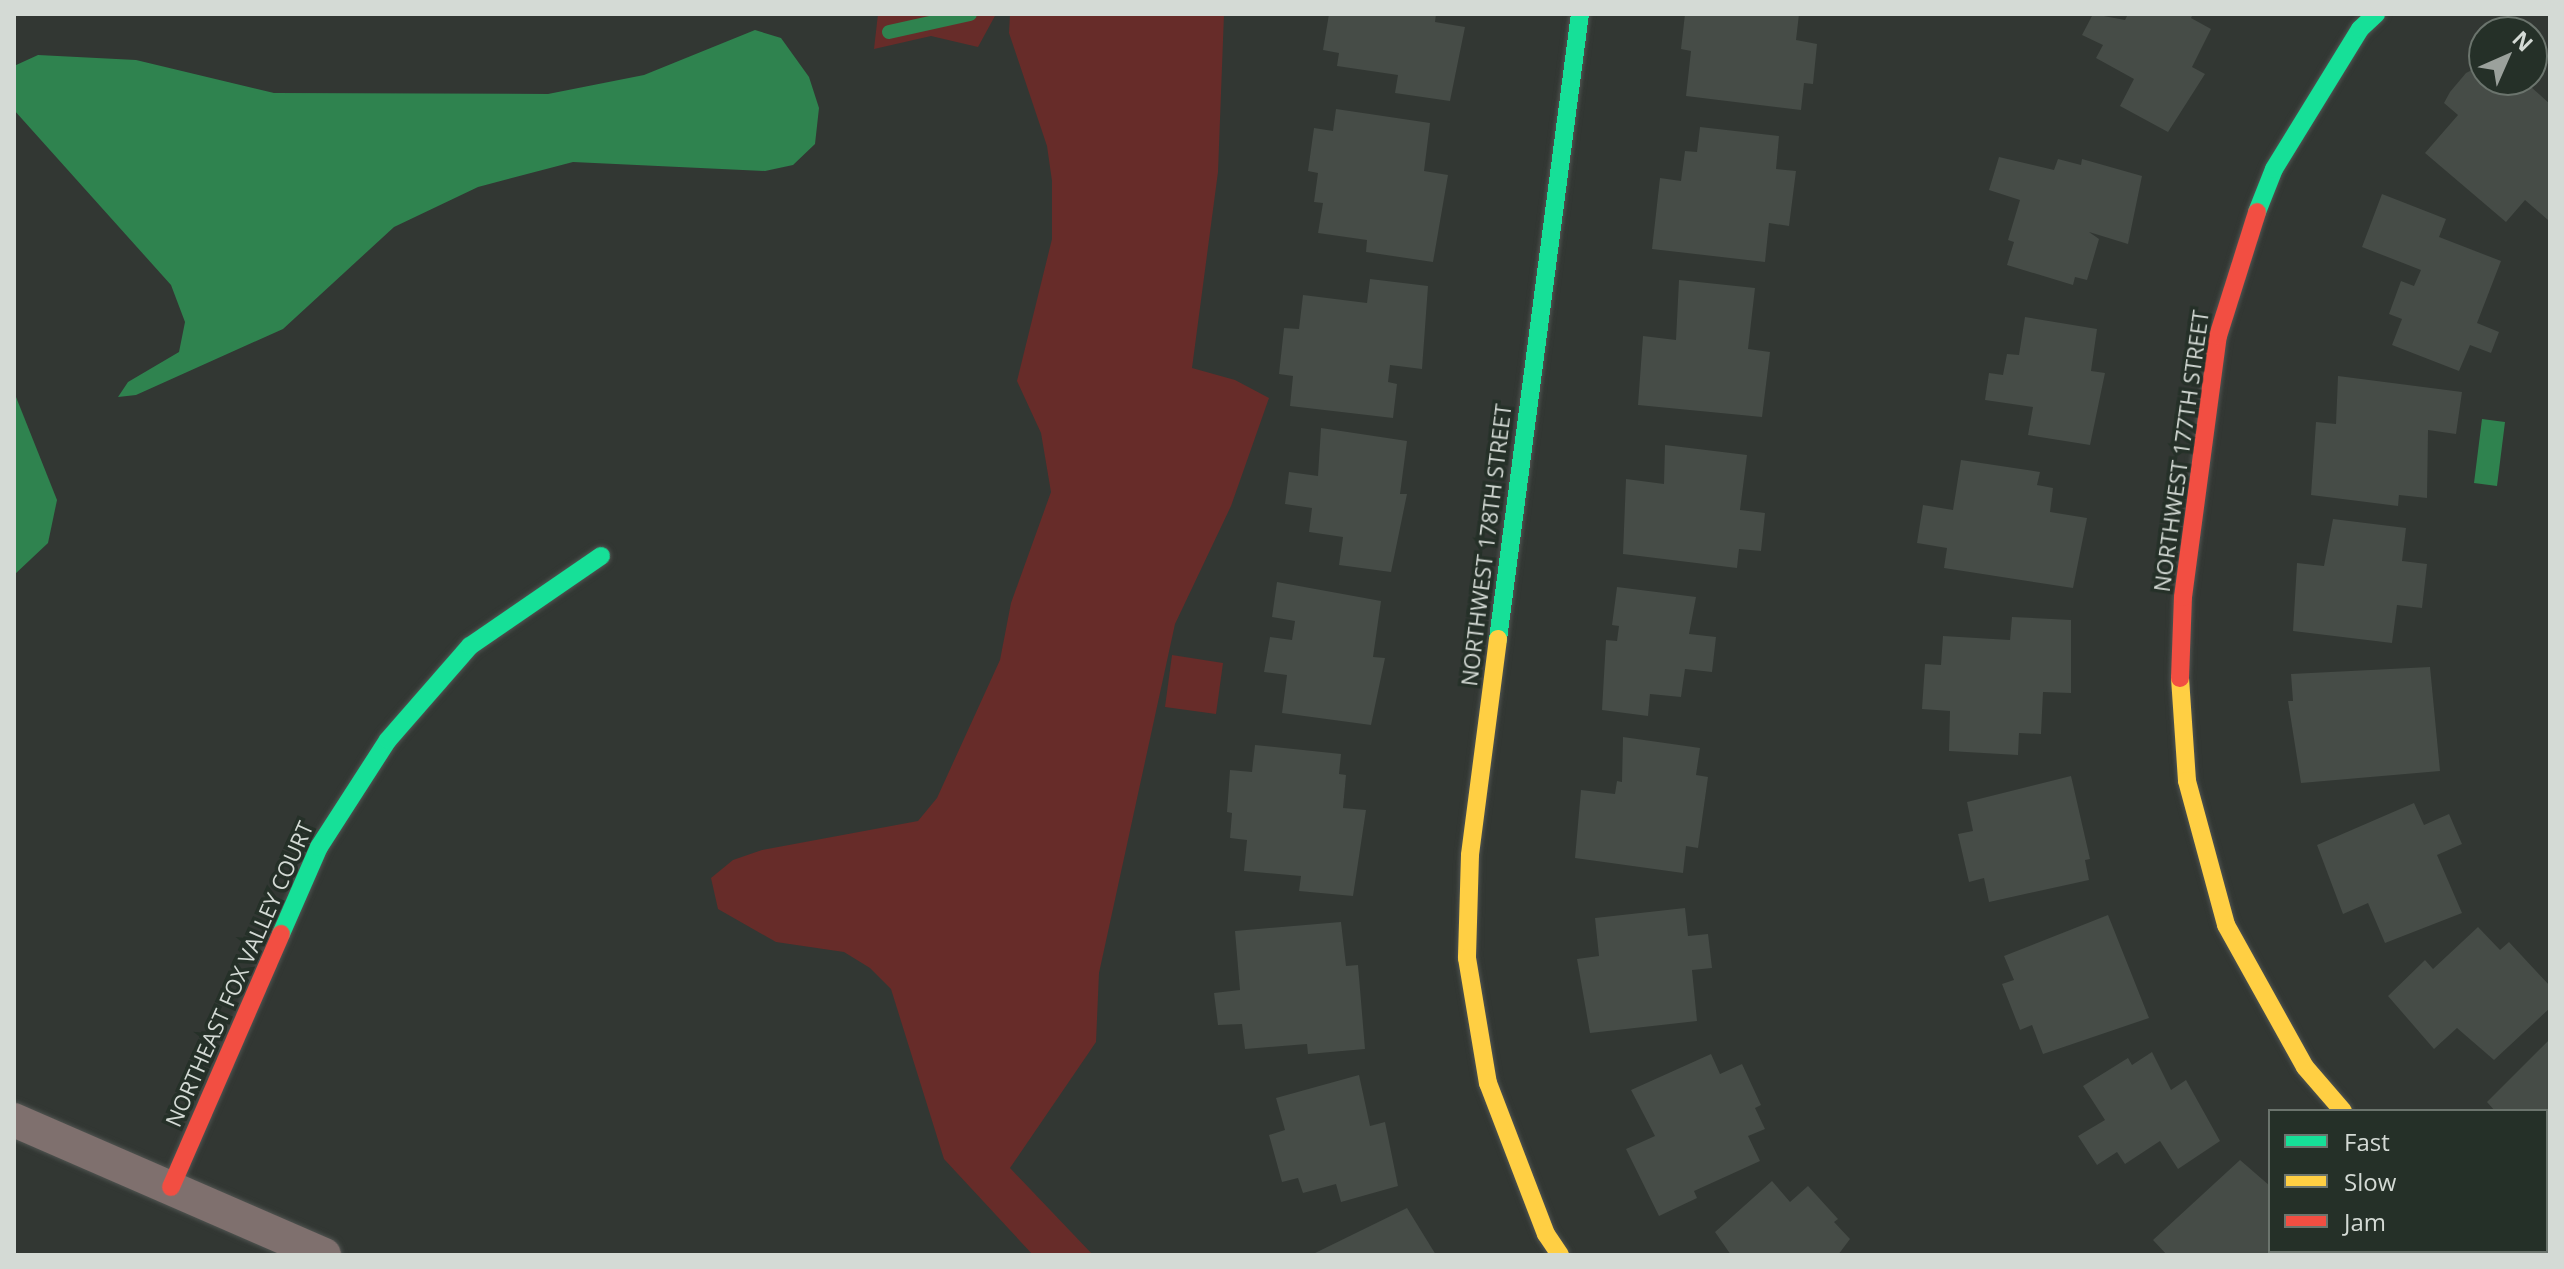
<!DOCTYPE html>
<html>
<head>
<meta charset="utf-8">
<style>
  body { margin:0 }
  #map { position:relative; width:2564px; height:1269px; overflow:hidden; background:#323733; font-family:"Open Sans",sans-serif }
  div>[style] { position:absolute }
  .green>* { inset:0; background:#672c29 }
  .water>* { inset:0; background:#2f834f }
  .stream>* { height:14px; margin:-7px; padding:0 7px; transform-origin:7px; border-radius:7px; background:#2f834f }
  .building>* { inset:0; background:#464c47 }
  .roads { filter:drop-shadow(0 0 2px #505451) drop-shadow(0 0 2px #505451) }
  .street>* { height:34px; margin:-17px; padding:0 17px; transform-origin:17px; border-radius:17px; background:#7f706e }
  .fast>* { height:18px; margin:-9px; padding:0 9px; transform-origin:9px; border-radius:9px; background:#16e098 }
  .slow>* { height:18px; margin:-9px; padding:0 9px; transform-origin:9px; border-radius:9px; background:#ffcf43 }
  .jam>* { height:18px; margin:-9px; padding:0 9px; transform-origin:9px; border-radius:9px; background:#f24e42 }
  span { translate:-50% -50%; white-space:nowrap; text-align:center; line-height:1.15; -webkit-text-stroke:7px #253028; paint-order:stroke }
  .street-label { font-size:22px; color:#d4dad5 }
  .frame { position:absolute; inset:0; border:16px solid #d4dad5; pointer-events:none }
  .legend { position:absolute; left:2268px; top:1109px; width:280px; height:144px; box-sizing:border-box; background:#253028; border:2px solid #6b746d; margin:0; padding:10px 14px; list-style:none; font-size:24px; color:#d4dad5 }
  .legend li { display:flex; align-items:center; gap:16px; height:40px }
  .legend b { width:40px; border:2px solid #6b746d }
  .north { position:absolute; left:2468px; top:16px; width:80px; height:80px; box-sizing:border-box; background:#253028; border:2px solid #6b746d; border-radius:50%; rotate:45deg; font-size:22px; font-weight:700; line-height:32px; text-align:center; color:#d4dad5 }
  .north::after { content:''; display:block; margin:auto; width:28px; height:36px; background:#9ba19c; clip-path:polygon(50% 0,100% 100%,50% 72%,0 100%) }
</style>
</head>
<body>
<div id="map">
  <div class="green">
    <i style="clip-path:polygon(878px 14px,996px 14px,978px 47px,931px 36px,874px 49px)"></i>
    <i style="clip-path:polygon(1010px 14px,1224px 14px,1218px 172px,1192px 368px,1235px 380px,1269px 398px,1231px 506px,1175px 624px,1099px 973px,1096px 1042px,1010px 1168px,1093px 1255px,1033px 1255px,944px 1159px,891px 989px,870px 968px,844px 952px,776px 942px,718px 909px,711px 878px,733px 860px,762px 850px,918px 821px,937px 798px,1000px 660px,1011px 603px,1051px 492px,1041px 433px,1017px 381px,1052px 239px,1052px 181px,1047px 146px,1009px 33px)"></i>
    <i style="clip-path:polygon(1172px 655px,1223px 663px,1216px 714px,1165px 707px)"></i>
  </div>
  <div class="water">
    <i style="clip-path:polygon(755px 30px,781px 38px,809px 77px,819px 108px,815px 144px,793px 165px,765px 171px,573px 162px,478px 187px,394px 227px,283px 329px,136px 395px,118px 397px,128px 382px,179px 352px,185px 322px,171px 285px,14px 110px,14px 66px,38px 55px,136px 60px,274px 93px,548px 94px,644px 75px)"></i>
    <i style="clip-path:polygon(14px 392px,57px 500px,48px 543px,14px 575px)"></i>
    <i style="clip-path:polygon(2482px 419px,2505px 422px,2497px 486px,2474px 483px)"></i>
  </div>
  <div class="stream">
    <i style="left:889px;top:32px;width:83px;rotate:-12.5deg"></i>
  </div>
  <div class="building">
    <i style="clip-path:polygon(1329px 14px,1436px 14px,1435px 22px,1465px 27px,1450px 101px,1395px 93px,1398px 75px,1337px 66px,1339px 53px,1323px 50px)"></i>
    <i style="clip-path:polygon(1685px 14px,1799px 14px,1796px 40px,1817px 44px,1813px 84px,1804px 83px,1801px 110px,1686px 96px,1691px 51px,1681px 49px)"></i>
    <i style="clip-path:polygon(2093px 14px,2125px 20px,2128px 14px,2193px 14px,2191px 18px,2211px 29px,2192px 67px,2205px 74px,2168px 132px,2120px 106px,2134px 79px,2096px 58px,2103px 45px,2082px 35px)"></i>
    <i style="clip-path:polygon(2484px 64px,2484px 80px,2532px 78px,2536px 81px,2531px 87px,2550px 104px,2548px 220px,2525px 200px,2506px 222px,2425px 153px,2458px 115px,2444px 103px,2450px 92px,2466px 73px)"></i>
    <i style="clip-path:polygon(1336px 109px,1430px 123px,1424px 171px,1448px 175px,1433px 262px,1366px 252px,1367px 240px,1318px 233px,1323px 203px,1314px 202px,1318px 173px,1308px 171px,1314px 128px,1333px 131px)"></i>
    <i style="clip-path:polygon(1700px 127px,1779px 136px,1776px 169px,1796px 171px,1789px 226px,1769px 223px,1765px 262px,1652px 249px,1660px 178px,1681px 181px,1685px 151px,1697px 152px)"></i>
    <i style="clip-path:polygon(1999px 157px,2054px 170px,2058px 159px,2081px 165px,2082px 159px,2142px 176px,2128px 244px,2089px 232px,2099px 239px,2087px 280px,2075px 277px,2073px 285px,2007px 265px,2014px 242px,2008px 240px,2020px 200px,1989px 190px)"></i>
    <i style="clip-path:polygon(2382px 194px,2446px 219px,2439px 237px,2501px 261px,2477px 323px,2499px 332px,2491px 353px,2470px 345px,2459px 371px,2392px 345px,2402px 319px,2389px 314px,2401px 281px,2414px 286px,2421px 270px,2362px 247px)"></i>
    <i style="clip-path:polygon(1370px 279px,1428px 286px,1422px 369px,1390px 365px,1388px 382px,1397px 384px,1393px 418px,1290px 406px,1293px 376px,1279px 374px,1284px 328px,1299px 329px,1303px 295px,1367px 303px)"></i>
    <i style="clip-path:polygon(1679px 280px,1755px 288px,1748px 349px,1770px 352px,1762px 417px,1638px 405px,1643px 336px,1676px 340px)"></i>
    <i style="clip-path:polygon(2025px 317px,2097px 329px,2091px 371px,2105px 373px,2090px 445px,2028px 435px,2033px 407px,1985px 400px,1989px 373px,2003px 375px,2007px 354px,2019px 355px)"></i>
    <i style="clip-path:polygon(2338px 376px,2462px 392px,2456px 434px,2428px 430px,2427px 498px,2399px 495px,2398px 506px,2311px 495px,2316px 422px,2336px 424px)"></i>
    <i style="clip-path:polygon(1321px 428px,1407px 441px,1400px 494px,1407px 494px,1391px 572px,1339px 565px,1343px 537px,1309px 532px,1312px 508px,1285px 504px,1289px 472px,1318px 476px)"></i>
    <i style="clip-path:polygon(1665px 445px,1747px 455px,1740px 510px,1765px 513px,1761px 551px,1739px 549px,1737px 568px,1623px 554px,1626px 479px,1664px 484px)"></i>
    <i style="clip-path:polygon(1961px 460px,2040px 472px,2037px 485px,2053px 488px,2050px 512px,2087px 518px,2073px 588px,1944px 568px,1947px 548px,1917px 543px,1923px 505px,1953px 510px)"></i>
    <i style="clip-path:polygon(2333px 519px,2406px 528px,2402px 561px,2427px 564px,2422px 608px,2397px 605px,2392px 643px,2293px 631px,2297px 563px,2324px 566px)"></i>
    <i style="clip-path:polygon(1277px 582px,1381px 601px,1373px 657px,1385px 658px,1371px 725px,1282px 713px,1287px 675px,1264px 672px,1270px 637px,1292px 640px,1295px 621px,1272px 617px)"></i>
    <i style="clip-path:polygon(1617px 587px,1696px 597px,1689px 634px,1716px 637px,1712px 672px,1685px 669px,1681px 697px,1650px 694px,1648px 716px,1602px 710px,1606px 640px,1617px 641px,1619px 626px,1612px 625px)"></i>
    <i style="clip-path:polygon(2012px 617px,2071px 620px,2071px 693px,2043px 692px,2041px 734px,2019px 733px,2018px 755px,1949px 751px,1950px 711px,1922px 709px,1925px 664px,1941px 665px,1943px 636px,2010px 640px)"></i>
    <i style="clip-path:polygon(2430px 667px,2440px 771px,2301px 783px,2288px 701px,2293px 701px,2291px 674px)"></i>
    <i style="clip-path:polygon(1623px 737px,1700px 748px,1696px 775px,1708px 777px,1698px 848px,1686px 846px,1683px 873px,1575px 858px,1581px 790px,1615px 794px,1617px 781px,1622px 782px)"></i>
    <i style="clip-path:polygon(1255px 745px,1341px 754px,1339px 774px,1346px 775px,1343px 808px,1366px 810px,1353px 896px,1299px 891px,1301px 876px,1244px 871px,1247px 840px,1230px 838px,1232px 813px,1227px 812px,1230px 770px,1252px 772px)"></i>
    <i style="clip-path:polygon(2071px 776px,2090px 859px,2085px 860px,2089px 880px,1989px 902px,1984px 878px,1969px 882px,1958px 834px,1973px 831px,1967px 802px)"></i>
    <i style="clip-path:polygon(2414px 803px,2424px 825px,2449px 814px,2462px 844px,2437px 855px,2462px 913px,2385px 943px,2368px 903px,2343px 914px,2317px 845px)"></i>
    <i style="clip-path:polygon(1685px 908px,1688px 936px,1708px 934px,1712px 968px,1692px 970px,1697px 1021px,1590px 1033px,1577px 959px,1599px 956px,1595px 918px)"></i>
    <i style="clip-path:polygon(2108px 915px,2149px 1018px,2043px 1054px,2032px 1025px,2020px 1030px,2002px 984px,2014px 980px,2004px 956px)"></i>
    <i style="clip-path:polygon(1341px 922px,1346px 966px,1358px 965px,1365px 1049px,1308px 1054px,1307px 1044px,1245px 1049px,1242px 1024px,1218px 1025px,1214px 993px,1240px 990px,1235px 931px)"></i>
    <i style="clip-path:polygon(2478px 927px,2500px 950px,2509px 942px,2550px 986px,2550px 1008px,2494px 1060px,2457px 1028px,2434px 1049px,2388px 996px,2425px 960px,2433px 969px)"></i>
    <i style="clip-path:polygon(2550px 1039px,2550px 1137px,2546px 1141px,2546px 1111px,2495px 1111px,2487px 1102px)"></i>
    <i style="clip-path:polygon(2152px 1052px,2171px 1090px,2186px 1080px,2220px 1141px,2178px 1169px,2160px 1141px,2125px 1164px,2117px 1152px,2097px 1165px,2078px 1136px,2105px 1120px,2083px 1086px,2128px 1058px,2132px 1065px)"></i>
    <i style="clip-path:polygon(1711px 1054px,1720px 1074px,1742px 1064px,1761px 1105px,1755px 1108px,1765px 1129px,1748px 1136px,1760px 1161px,1694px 1191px,1697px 1198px,1659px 1216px,1626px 1149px,1655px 1136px,1631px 1090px)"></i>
    <i style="clip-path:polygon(1359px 1075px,1370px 1126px,1385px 1122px,1398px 1186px,1341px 1202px,1336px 1184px,1303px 1193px,1298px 1178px,1282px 1182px,1269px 1135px,1285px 1130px,1276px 1098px)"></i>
    <i style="clip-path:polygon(2240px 1160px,2270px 1186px,2270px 1251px,2297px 1253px,2167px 1255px,2153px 1240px)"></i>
    <i style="clip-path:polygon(1772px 1181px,1790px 1202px,1808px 1186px,1838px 1219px,1834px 1222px,1850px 1239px,1838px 1255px,1731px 1255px,1715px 1232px)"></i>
    <i style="clip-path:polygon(1407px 1208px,1436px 1255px,1311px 1255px)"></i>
  </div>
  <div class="roads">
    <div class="street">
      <i style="left:14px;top:1120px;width:338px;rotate:23.5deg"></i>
      <i style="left:2483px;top:1251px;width:6px;rotate:45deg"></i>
    </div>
    <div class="fast">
      <i style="left:2257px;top:212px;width:46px;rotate:-68.4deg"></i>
      <i style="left:2274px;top:169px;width:164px;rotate:-58.4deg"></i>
      <i style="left:2360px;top:29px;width:22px;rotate:-43deg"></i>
      <i style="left:1498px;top:639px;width:630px;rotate:-82.53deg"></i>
      <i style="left:281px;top:934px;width:95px;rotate:-66.4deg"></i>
      <i style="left:319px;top:847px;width:127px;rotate:-57.2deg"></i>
      <i style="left:388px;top:740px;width:125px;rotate:-48.9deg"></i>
      <i style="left:470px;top:646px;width:159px;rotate:-34.5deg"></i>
    </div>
    <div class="slow">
      <i style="left:1498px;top:639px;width:218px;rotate:97.4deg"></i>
      <i style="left:1470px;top:855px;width:103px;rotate:91.7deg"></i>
      <i style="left:1467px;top:958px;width:127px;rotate:80.5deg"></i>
      <i style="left:1488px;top:1083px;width:162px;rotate:69deg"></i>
      <i style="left:1546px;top:1234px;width:25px;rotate:56deg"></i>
      <i style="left:2180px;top:678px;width:103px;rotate:86.1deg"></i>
      <i style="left:2187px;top:781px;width:149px;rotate:74.8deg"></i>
      <i style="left:2226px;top:925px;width:162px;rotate:60.9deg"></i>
      <i style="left:2305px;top:1067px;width:58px;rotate:49.2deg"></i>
    </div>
    <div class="jam">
      <i style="left:2180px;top:678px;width:81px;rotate:-87.9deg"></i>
      <i style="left:2183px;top:597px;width:263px;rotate:-82.4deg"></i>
      <i style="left:2218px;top:336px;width:130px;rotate:-72.5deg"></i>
      <i style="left:171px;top:1187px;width:276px;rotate:-66.5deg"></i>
    </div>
  </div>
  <div class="street-label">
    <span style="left:2181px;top:451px;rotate:-82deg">NORTHWEST 177TH STREET</span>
    <span style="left:1486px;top:545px;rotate:-83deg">NORTHWEST 178TH STREET</span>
    <span style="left:239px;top:974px;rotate:-66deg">NORTHEAST FOX VALLEY COURT</span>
  </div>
  <div class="frame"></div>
  <ul class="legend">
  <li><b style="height:10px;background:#16e098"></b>Fast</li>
  <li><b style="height:10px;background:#ffcf43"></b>Slow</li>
  <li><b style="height:10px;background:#f24e42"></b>Jam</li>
  </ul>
  <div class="north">N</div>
</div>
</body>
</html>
